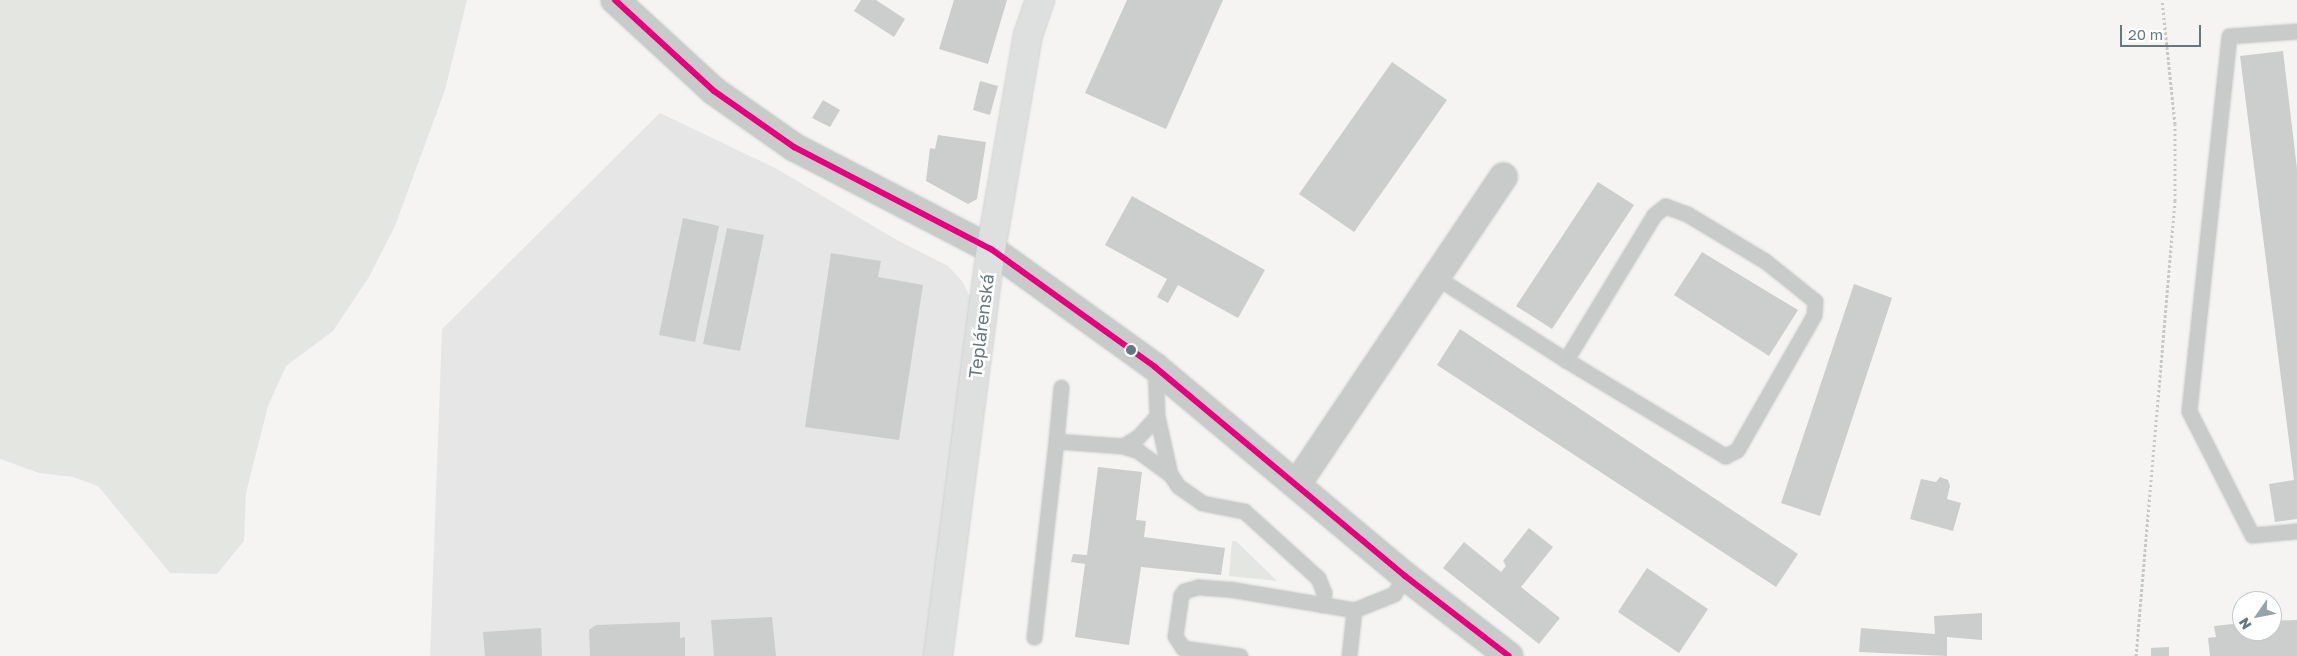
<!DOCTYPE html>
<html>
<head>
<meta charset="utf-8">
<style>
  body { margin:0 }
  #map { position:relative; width:2297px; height:656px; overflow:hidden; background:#f5f4f3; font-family:"Golos Text",sans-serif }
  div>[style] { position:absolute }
  .built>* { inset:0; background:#e5e6e5 }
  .green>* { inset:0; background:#e4e7e1 }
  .building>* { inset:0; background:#cccdcd }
  .path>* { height:3px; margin-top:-1.5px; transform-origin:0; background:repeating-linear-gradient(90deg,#c6c8c8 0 2.5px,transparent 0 5px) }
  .roads { filter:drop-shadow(0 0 1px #d0d1d2) drop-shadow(0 0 1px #d0d1d2) }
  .lane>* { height:15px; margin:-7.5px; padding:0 7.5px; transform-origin:7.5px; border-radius:7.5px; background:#c9caca }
  .street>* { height:28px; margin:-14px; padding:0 14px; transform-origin:14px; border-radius:14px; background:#c9caca }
  .secondary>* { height:28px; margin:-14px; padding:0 14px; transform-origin:14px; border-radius:14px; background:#dedfdf }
  .bus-1>* { height:6px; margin:-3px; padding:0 3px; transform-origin:3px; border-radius:3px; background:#e5007d }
  .dots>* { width:14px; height:14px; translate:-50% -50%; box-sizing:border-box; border:2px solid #fff; border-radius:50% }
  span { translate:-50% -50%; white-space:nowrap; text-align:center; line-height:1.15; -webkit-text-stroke:5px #fff; paint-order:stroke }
  .street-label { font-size:18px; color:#647883 }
  .north { position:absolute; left:2232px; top:591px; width:50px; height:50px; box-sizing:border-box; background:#fff; border:1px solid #c1c9cd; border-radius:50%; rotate:237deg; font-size:14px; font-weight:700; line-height:20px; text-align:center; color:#647883 }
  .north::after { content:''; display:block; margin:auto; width:18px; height:22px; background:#97a3aa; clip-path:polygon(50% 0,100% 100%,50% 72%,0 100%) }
  .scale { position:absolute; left:2120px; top:25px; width:81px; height:22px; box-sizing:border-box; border:2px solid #647883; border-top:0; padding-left:6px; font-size:15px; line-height:18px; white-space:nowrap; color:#647883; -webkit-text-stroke:4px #fff; paint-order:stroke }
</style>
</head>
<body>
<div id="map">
  <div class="built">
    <i style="clip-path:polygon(660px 113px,777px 169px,895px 239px,948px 266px,962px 281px,974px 305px,926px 656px,430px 656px,442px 329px)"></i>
  </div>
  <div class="green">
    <i style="clip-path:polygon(0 0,467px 0,445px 90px,395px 226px,369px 277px,333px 331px,286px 366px,268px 406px,246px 493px,244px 541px,217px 574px,170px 573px,98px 486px,73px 477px,39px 473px,0 459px)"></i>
    <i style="clip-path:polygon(1232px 541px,1236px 541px,1277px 581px,1229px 576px)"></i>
  </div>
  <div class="building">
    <i style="clip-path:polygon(861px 0,876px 0,905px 19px,894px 37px,854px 11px)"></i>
    <i style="clip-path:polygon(954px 0,1007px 0,988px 64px,939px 49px)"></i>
    <i style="clip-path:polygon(1127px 0,1223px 0,1166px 129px,1085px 93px)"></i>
    <i style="clip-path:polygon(2283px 51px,2297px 169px,2297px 519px,2275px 522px,2269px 484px,2294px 480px,2240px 56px)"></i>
    <i style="clip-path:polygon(1392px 62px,1447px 100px,1354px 232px,1299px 194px)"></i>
    <i style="clip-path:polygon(980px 81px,998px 86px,990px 115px,973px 110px)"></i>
    <i style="clip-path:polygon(823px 100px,840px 110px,830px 127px,812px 118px)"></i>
    <i style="clip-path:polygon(938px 135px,986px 142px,977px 199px,968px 204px,926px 181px,930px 148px,935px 149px)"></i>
    <i style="clip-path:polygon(1598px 182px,1634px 205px,1552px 329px,1516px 306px)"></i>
    <i style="clip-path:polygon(1132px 196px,1265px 270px,1238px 318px,1178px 285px,1168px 303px,1157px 297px,1167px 279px,1105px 245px)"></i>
    <i style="clip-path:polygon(683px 218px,719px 226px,695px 342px,659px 335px)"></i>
    <i style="clip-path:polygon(727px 228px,764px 235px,740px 351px,703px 344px)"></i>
    <i style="clip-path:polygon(1702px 252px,1798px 310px,1769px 356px,1674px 295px)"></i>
    <i style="clip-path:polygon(831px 253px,881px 261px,878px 277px,923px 285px,899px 440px,805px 427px)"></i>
    <i style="clip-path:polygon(1854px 284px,1892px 298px,1820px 516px,1781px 503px)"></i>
    <i style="clip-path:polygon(1460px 329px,1798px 554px,1776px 587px,1437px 365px)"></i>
    <i style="clip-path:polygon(1098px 467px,1142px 472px,1136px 520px,1146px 521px,1144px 537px,1225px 548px,1221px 575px,1141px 567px,1129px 645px,1075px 637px,1085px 564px,1071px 562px,1073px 554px,1087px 555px)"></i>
    <i style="clip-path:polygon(1940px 477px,1948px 480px,1950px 486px,1947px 499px,1961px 503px,1953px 531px,1910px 519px,1921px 479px,1936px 482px)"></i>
    <i style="clip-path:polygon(1529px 528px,1553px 547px,1521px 587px,1560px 618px,1539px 644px,1443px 568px,1464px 542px,1501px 572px,1506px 566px,1503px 561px)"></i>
    <i style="clip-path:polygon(1647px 568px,1708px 609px,1679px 653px,1618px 612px)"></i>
    <i style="clip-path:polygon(1982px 613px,1982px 640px,1947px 637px,1947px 656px,1859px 652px,1861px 628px,1935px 634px,1934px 616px)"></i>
    <i style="clip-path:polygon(772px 617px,776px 656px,714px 656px,711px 620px)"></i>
    <i style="clip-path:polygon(2297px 620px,2297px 656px,2210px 656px,2208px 638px,2216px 637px,2214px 626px,2242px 623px,2242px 631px,2272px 631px,2272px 621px)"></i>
    <i style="clip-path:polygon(680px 622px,680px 638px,685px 637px,685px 656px,590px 656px,589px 630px,596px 625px)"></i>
    <i style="clip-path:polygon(541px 628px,542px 656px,485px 656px,483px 632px)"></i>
    <i style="clip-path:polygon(2169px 647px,2169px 656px,2151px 656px,2151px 648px)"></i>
  </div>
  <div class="path">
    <i style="left:2136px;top:656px;width:457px;rotate:-85.1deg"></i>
    <i style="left:2175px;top:201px;width:77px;rotate:-90deg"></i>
    <i style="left:2175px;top:124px;width:125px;rotate:-96deg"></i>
  </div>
  <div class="roads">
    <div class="lane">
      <i style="left:2297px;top:31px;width:68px;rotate:175.8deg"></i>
      <i style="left:2229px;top:36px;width:377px;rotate:96.1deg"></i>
      <i style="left:2189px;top:411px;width:139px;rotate:63.1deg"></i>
      <i style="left:2252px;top:535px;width:45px;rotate:-5.1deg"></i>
      <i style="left:1436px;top:277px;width:154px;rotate:32.6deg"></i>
      <i style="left:1566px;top:360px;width:186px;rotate:31.1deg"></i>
      <i style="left:1725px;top:456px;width:13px;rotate:-27deg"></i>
      <i style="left:1737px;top:450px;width:155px;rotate:-60.3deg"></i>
      <i style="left:1814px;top:315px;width:14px;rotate:-86deg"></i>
      <i style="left:1815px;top:301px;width:64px;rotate:-141.3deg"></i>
      <i style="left:1765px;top:261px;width:91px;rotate:-148.9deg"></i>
      <i style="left:1687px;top:214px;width:23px;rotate:-160deg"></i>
      <i style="left:1665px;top:206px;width:14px;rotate:141deg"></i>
      <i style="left:1654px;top:215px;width:170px;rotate:121.3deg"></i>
      <i style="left:1157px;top:416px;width:59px;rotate:77.4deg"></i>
      <i style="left:1170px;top:474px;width:14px;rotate:56deg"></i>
      <i style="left:1178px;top:486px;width:29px;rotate:35deg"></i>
      <i style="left:1202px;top:503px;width:43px;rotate:10.8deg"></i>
      <i style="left:1244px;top:511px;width:100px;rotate:42.2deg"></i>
      <i style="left:1318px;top:578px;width:16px;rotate:68deg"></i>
      <i style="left:1324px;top:593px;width:12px;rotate:99deg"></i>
      <i style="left:1056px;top:441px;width:54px;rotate:-84.7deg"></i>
      <i style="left:1123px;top:446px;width:16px;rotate:18deg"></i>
      <i style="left:1138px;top:451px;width:39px;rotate:36deg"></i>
      <i style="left:1034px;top:637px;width:197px;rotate:-83.6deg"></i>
      <i style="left:1056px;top:441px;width:67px;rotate:4.3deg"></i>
      <i style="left:1123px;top:446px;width:17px;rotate:-31deg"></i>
      <i style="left:1138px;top:437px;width:28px;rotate:-48deg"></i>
      <i style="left:1157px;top:416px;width:49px;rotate:-92.3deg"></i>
      <i style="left:1240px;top:656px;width:58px;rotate:-172deg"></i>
      <i style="left:1183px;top:648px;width:14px;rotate:-124deg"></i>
      <i style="left:1175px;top:636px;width:41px;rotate:-81.7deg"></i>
      <i style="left:1181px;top:595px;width:5px;rotate:-53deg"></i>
      <i style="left:1184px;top:591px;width:15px;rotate:-16deg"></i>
      <i style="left:1198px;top:587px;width:31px;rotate:4deg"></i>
      <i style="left:1229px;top:589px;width:127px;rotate:9.5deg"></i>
      <i style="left:1354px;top:610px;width:43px;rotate:-21.8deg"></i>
      <i style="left:1394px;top:594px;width:21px;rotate:-59deg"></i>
      <i style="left:1349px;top:656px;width:46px;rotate:-83.8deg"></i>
    </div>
    <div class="street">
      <i style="left:615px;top:0;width:134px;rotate:42.6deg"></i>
      <i style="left:714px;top:91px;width:98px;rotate:35deg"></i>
      <i style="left:794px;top:147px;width:222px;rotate:27.4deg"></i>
      <i style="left:991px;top:249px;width:202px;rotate:35.7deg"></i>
      <i style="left:1155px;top:367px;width:326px;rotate:39.9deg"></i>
      <i style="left:1405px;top:576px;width:131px;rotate:37.6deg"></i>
      <i style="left:1297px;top:484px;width:370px;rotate:-56.1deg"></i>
    </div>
    <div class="secondary">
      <i style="left:938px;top:656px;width:410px;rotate:-82.6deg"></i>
      <i style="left:991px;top:249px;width:217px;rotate:-80.2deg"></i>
      <i style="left:1028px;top:35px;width:37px;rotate:-71deg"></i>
    </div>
  </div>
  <div class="bus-1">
    <i style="left:615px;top:0;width:134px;rotate:42.6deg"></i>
    <i style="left:714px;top:91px;width:98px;rotate:35deg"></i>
    <i style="left:794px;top:147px;width:222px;rotate:27.4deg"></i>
    <i style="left:991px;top:249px;width:202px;rotate:35.7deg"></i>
    <i style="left:1155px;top:367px;width:326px;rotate:39.9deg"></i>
    <i style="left:1405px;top:576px;width:131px;rotate:37.6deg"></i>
  </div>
  <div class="dots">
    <i style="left:1131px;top:350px;background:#647883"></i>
  </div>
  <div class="street-label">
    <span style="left:981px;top:326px;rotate:-83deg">Teplárenská</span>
  </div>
  <div class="north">N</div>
  <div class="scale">20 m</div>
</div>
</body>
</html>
